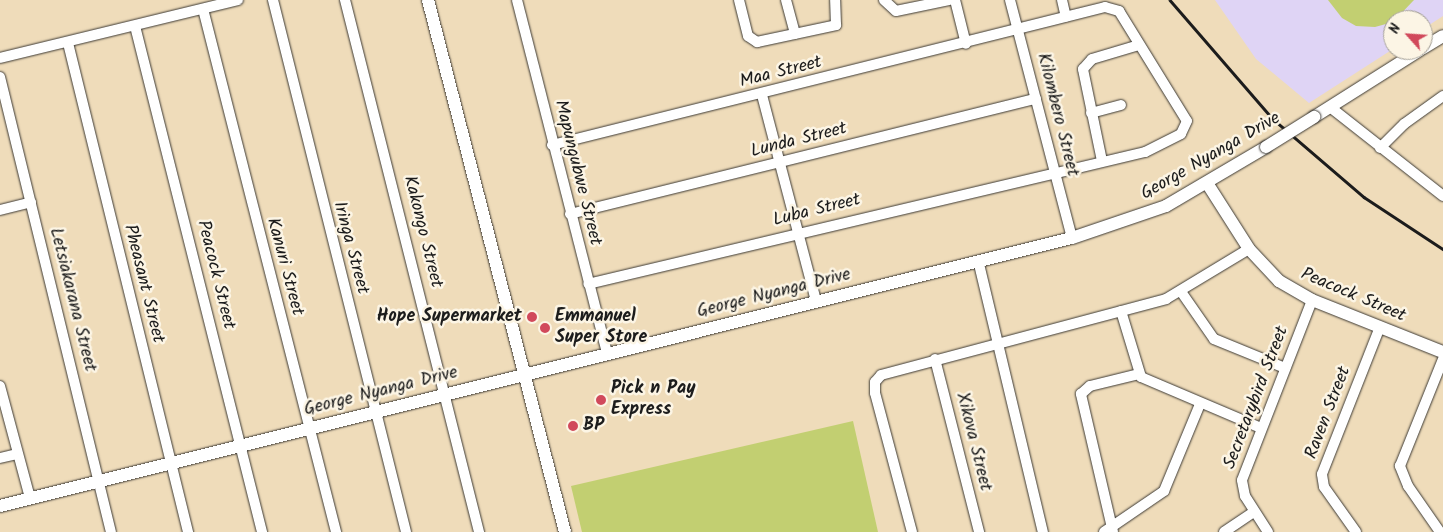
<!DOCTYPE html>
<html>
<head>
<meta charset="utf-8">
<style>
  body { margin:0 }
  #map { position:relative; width:1443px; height:532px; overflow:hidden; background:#efdcba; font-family:Kalam,sans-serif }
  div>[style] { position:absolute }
  .built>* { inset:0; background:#dfd4f5 }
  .green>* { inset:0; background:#c2cf71 }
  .roads { filter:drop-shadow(0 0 1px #3c3934) drop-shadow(0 0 1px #3c3934) }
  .minor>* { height:10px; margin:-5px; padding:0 5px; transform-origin:5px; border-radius:5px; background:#fff }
  .tertiary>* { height:12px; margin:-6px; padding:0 6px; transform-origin:6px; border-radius:6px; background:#fff }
  .rail>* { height:2.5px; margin:-1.25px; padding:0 1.25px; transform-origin:1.25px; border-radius:1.25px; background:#1c1c1c }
  .bridges { filter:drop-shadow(0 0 1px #3c3934) drop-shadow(0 0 1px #3c3934) }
  .tertiary-bridge>* { height:12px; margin:-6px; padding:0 6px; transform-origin:6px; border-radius:6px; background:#fff }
  .dots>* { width:14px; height:14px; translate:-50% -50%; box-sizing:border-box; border:2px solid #fcf5e5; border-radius:50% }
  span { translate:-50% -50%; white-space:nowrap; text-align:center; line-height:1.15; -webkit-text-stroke:5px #fcf5e5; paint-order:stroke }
  .street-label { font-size:18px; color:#1c1c1c }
  .poi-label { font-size:18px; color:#1c1c1c; font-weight:700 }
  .right { translate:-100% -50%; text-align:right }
  .left { translate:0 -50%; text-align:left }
  .north { position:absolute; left:1383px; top:10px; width:50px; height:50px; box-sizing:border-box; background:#fcf5e5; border:1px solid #a29e95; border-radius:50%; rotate:296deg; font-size:14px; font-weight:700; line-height:20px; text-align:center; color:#1c1c1c }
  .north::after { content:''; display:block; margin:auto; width:18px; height:22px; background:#d1495b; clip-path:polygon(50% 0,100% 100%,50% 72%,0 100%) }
</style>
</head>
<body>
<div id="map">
  <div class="built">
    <i style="clip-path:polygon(1215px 0,1443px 0,1443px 16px,1423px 29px,1423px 20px,1393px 20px,1393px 49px,1309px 103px,1256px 59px)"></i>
  </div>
  <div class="green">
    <i style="clip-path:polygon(1328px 0,1414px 0,1393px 22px,1375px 27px,1356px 26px,1342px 18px)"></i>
    <i style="clip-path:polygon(853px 421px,878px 532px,582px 532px,571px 486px)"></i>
  </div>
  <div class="roads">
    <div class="minor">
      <i style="left:273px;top:0;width:548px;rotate:75.96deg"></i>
      <i style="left:345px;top:0;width:549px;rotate:75.86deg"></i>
      <i style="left:517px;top:0;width:365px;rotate:75.7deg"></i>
      <i style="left:739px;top:0;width:37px;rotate:76deg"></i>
      <i style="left:748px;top:36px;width:11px;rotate:34deg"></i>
      <i style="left:757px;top:42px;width:81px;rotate:-12.1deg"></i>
      <i style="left:836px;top:25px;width:25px;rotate:-92deg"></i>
      <i style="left:786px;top:0;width:35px;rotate:75deg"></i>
      <i style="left:884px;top:0;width:16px;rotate:43deg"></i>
      <i style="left:896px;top:11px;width:54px;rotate:-11.7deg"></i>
      <i style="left:955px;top:0;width:45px;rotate:76deg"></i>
      <i style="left:1010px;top:0;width:246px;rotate:75.4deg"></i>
      <i style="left:1062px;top:0;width:17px;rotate:77deg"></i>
      <i style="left:203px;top:9px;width:540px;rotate:75.73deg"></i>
      <i style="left:135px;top:26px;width:522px;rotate:75.91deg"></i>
      <i style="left:68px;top:43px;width:504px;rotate:76.21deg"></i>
      <i style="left:0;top:58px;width:245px;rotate:-13.7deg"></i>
      <i style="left:0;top:77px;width:468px;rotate:76.3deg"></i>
      <i style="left:762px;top:95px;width:213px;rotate:75.3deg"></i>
      <i style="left:1330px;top:107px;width:144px;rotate:38.2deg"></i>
      <i style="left:1091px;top:113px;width:31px;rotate:-15deg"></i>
      <i style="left:552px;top:145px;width:570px;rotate:-14.01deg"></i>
      <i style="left:1105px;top:7px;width:15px;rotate:16deg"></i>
      <i style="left:1119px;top:11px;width:129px;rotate:58.3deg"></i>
      <i style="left:1187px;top:121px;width:14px;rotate:115deg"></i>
      <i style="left:1181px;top:134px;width:40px;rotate:153.4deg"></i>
      <i style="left:1145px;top:152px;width:572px;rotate:166.67deg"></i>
      <i style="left:1380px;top:148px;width:34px;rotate:-45deg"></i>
      <i style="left:1404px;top:124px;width:48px;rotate:-35.7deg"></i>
      <i style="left:1102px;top:161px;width:94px;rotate:-101.7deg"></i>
      <i style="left:1083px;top:69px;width:13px;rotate:-48deg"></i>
      <i style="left:1092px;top:59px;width:49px;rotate:-16.6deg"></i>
      <i style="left:0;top:210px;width:32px;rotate:-14deg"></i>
      <i style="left:570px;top:214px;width:480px;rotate:-13.9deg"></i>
      <i style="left:979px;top:264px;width:276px;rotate:76.6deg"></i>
      <i style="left:1182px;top:293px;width:56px;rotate:55.2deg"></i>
      <i style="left:1214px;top:339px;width:77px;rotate:22.2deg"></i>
      <i style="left:1121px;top:311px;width:69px;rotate:73.1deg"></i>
      <i style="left:1141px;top:377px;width:130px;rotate:23deg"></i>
      <i style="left:935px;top:359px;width:179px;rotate:75.7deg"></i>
      <i style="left:0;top:386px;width:116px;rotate:75deg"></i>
      <i style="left:0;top:458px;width:17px;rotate:-13deg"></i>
      <i style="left:912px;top:532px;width:144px;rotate:-104.9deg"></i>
      <i style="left:875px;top:393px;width:11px;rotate:-90deg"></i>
      <i style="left:875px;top:382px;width:9px;rotate:-49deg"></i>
      <i style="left:881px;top:375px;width:295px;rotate:-14.9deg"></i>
      <i style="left:1166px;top:299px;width:97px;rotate:-31.1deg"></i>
      <i style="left:1104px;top:532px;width:73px;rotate:-34.3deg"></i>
      <i style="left:1164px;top:491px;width:94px;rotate:-67.5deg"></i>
      <i style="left:1113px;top:532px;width:142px;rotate:-103.1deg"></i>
      <i style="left:1081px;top:394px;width:12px;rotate:-42deg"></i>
      <i style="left:1090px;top:386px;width:50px;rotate:-13.8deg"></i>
      <i style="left:1224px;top:532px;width:36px;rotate:-34deg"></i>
      <i style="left:1268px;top:532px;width:43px;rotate:-122.6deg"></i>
      <i style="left:1245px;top:496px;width:16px;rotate:-101deg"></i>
      <i style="left:1242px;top:480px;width:193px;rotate:-68.7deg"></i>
      <i style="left:1356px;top:532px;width:55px;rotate:-125.4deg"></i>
      <i style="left:1324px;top:487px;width:13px;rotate:-99deg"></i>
      <i style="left:1322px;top:474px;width:158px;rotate:-68.5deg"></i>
      <i style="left:1440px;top:532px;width:56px;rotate:-124.8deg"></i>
      <i style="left:1408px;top:486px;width:22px;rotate:-112deg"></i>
      <i style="left:1400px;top:466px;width:115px;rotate:-68.1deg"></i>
    </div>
    <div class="tertiary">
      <i style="left:428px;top:0;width:549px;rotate:75.56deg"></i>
      <i style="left:1423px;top:48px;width:23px;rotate:-31deg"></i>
      <i style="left:1314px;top:117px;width:125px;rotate:-32.3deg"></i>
      <i style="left:1207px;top:183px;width:78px;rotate:57.5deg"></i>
      <i style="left:1249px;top:249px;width:44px;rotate:46.8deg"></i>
      <i style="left:1279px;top:281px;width:38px;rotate:30deg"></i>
      <i style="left:1312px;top:300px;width:141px;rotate:21.7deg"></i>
      <i style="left:0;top:506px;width:1105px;rotate:-14.04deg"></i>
      <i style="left:1072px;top:238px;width:99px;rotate:-18.8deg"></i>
      <i style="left:1166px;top:206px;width:116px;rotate:-30.5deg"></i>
    </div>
  </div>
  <div class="rail">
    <i style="left:1170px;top:0;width:157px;rotate:49.1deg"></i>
    <i style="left:1273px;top:119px;width:120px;rotate:40.6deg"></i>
    <i style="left:1364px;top:197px;width:95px;rotate:33.4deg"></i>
  </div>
  <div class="bridges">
    <div class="tertiary-bridge">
      <i style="left:1266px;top:147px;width:57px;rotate:-32deg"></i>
    </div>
  </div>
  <div class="dots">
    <i style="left:532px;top:317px;background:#d1495b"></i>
    <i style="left:545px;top:328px;background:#d1495b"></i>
    <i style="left:601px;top:400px;background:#d1495b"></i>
    <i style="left:573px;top:426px;background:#d1495b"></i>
  </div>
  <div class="street-label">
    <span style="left:781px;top:73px;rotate:-14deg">Maa Street</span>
    <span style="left:1057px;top:115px;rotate:76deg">Kilombero Street</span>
    <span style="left:799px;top:141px;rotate:-14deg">Lunda Street</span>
    <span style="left:1211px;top:157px;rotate:-30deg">George Nyanga Drive</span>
    <span style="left:577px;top:173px;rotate:76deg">Mapungubwe Street</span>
    <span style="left:817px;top:211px;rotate:-14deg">Luba Street</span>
    <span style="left:422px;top:232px;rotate:76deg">Kakongo Street</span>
    <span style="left:350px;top:248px;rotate:75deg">Iringa Street</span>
    <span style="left:284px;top:267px;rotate:75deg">Kanuri Street</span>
    <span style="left:215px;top:275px;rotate:76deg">Peacock Street</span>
    <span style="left:143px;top:284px;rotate:76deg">Pheasant Street</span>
    <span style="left:774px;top:294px;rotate:-14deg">George Nyanga Drive</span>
    <span style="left:1353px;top:296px;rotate:23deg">Peacock Street</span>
    <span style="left:72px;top:300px;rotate:76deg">Letsiakarana Street</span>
    <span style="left:381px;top:392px;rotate:-14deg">George Nyanga Drive</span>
    <span style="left:1257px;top:398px;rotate:-69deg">Secretarybird Street</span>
    <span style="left:1329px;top:413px;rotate:-69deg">Raven Street</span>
    <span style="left:973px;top:442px;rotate:76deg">Xikova Street</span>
  </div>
  <div class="poi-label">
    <span class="right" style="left:522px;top:317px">Hope Supermarket</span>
    <span class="left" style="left:555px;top:328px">Emmanuel<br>Super Store</span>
    <span class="left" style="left:611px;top:400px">Pick n Pay<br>Express</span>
    <span class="left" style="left:583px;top:426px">BP</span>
  </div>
  <div class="north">N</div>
</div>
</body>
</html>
